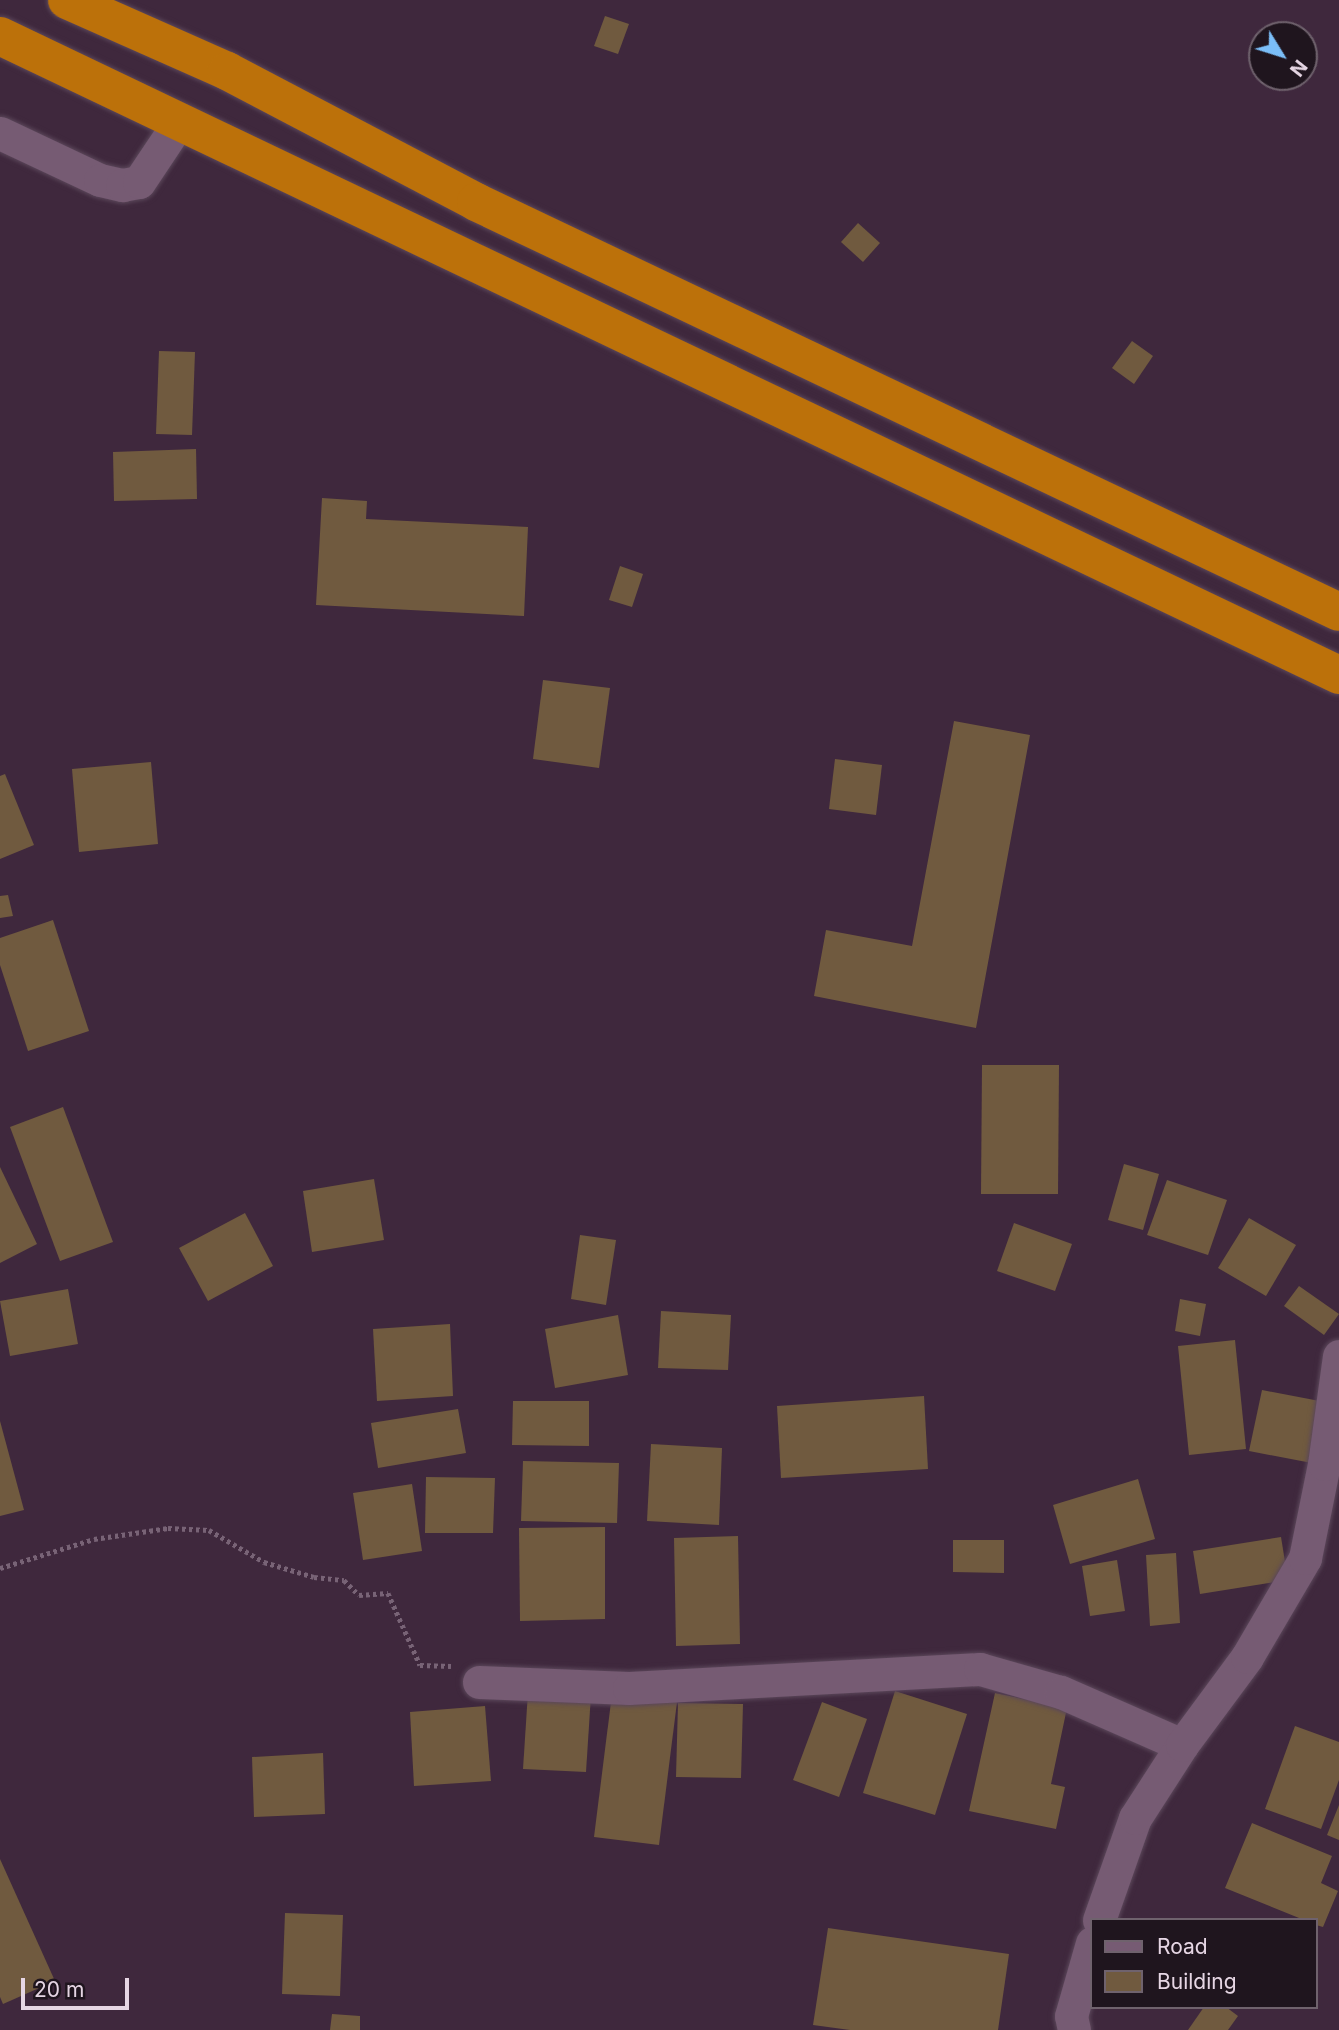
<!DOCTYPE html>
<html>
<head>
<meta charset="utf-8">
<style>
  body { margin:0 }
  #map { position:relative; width:1339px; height:2030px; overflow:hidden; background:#3f283d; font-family:Inter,sans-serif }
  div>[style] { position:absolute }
  .building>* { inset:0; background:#705a3f }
  .path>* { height:4.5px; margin-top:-2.25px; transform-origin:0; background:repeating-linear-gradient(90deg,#786376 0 3.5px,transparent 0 7px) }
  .roads { filter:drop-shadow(0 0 2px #5b475a) drop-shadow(0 0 2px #5b475a) }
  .street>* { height:33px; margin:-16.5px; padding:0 16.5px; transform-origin:16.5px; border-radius:16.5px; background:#765b73 }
  .highway>* { height:38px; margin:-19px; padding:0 19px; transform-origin:19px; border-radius:19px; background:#bc710a }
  span { translate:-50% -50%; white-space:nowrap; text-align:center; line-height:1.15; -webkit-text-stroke:5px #1f151e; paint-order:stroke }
  .legend { position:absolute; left:1090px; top:1918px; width:228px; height:91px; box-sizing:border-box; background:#1f151e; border:2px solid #6f626d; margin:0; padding:9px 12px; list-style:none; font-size:21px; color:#e6d6e4 }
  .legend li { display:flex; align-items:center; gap:14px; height:35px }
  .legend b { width:35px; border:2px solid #6f626d }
  .north { position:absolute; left:1248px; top:21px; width:70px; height:70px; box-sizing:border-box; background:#1f151e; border:2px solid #6f626d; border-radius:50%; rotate:128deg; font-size:19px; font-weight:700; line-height:28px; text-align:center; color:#e6d6e4 }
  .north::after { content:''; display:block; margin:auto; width:24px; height:32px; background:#7bbef8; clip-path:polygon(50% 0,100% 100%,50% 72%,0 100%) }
  .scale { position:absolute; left:21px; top:1978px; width:108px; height:32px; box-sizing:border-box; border:4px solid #e6d6e4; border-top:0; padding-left:9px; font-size:21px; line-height:24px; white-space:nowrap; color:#e6d6e4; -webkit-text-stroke:5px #1f151e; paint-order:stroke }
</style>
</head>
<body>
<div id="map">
  <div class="building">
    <i style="clip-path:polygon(605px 16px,629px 24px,618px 54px,594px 46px)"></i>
    <i style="clip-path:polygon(858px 223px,880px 243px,863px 262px,841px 242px)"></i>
    <i style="clip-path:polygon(1132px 341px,1153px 356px,1134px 384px,1112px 368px)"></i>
    <i style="clip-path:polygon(159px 351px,195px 352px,192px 435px,156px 434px)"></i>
    <i style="clip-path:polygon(196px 449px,197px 499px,114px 501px,113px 452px)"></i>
    <i style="clip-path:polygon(322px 498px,367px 501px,366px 519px,528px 527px,524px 616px,316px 605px)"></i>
    <i style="clip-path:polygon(620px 566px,643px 574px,632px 607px,609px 600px)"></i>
    <i style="clip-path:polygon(543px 680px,610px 688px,599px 768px,533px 759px)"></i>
    <i style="clip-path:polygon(954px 721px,1030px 735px,976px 1028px,814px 996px,826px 930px,912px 946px)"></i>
    <i style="clip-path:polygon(835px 759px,882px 765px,876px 815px,829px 809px)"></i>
    <i style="clip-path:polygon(151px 762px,158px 844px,79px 852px,72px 769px)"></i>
    <i style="clip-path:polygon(5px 774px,34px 845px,0 859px,0 776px)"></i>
    <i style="clip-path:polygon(8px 895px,13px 916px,0 918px,0 896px)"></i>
    <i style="clip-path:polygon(53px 920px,89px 1031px,28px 1051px,0 965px,0 938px)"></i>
    <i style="clip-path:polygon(982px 1065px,1059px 1065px,1058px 1194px,981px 1194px)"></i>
    <i style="clip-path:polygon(63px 1107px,113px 1242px,60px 1261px,10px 1127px)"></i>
    <i style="clip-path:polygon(1124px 1164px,1159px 1174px,1143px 1230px,1108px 1220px)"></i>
    <i style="clip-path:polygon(0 1167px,37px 1244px,0 1263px)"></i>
    <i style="clip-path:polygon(374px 1179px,384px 1240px,312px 1252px,303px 1191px)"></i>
    <i style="clip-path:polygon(1167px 1180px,1227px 1200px,1208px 1255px,1147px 1235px)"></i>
    <i style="clip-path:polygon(245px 1213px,273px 1266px,208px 1301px,179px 1248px)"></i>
    <i style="clip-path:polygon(1249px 1218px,1296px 1245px,1266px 1296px,1218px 1268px)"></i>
    <i style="clip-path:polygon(1014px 1223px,1072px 1244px,1055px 1291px,997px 1271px)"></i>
    <i style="clip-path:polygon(580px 1235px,616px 1240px,606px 1305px,571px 1299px)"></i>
    <i style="clip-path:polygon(1299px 1286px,1339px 1314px,1324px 1335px,1284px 1306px)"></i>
    <i style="clip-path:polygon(68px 1289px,78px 1344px,10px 1356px,0 1301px)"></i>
    <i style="clip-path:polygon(1180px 1299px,1206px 1304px,1200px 1336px,1175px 1331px)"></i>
    <i style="clip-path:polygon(661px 1311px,731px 1315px,728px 1370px,658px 1368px)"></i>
    <i style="clip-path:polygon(618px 1315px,628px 1375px,555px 1388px,545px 1329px)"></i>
    <i style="clip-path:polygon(450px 1324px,453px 1396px,377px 1401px,373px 1329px)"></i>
    <i style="clip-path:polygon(1235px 1340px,1246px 1449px,1189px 1455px,1178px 1346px)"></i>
    <i style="clip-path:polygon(1262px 1390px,1330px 1403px,1317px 1464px,1249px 1451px)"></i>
    <i style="clip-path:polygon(924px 1396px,928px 1469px,781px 1478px,777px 1406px)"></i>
    <i style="clip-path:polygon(513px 1401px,589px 1401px,589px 1446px,512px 1445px)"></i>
    <i style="clip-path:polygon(458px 1409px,466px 1453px,378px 1468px,371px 1423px)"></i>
    <i style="clip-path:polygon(0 1421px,24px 1510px,0 1516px)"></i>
    <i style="clip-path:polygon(651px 1444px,722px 1448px,719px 1525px,647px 1521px)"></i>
    <i style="clip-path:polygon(523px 1461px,619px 1463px,617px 1523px,521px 1521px)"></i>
    <i style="clip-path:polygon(426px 1477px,495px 1478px,493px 1533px,425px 1533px)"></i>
    <i style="clip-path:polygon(1138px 1479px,1155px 1539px,1070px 1564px,1053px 1505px)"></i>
    <i style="clip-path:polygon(412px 1484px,422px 1551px,363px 1560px,353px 1493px)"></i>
    <i style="clip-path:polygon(605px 1527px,605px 1619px,520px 1621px,519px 1528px)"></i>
    <i style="clip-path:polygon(738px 1536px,740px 1644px,676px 1646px,674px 1538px)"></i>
    <i style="clip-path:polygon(1281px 1537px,1288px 1580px,1200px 1594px,1193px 1551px)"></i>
    <i style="clip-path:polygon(953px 1540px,1004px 1540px,1004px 1573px,953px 1572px)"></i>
    <i style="clip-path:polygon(1176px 1553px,1180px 1623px,1150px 1626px,1146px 1555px)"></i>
    <i style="clip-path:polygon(1117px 1560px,1125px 1611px,1090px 1616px,1082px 1566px)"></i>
    <i style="clip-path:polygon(895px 1691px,967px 1714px,935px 1815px,863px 1793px)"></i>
    <i style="clip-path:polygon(528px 1692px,591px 1695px,586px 1772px,523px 1769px)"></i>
    <i style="clip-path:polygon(995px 1693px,1067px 1708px,1051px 1784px,1065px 1787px,1056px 1829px,969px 1811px)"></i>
    <i style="clip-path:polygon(612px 1694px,677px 1702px,659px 1845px,594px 1837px)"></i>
    <i style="clip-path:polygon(822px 1702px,867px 1719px,839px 1797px,793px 1780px)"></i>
    <i style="clip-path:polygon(678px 1703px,743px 1704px,741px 1778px,676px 1777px)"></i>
    <i style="clip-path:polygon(485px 1706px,491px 1781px,414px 1786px,410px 1712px)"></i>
    <i style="clip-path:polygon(1295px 1726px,1339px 1742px,1339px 1780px,1321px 1829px,1265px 1809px)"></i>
    <i style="clip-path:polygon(323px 1753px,325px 1814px,254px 1817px,252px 1757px)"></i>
    <i style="clip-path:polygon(1339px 1805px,1339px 1840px,1327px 1835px)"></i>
    <i style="clip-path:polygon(1252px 1823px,1332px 1856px,1321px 1883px,1338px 1891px,1323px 1927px,1316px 1925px,1316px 1920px,1304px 1920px,1225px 1888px)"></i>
    <i style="clip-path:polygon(0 1859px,55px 1981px,3px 2004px,0 1997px)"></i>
    <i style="clip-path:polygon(285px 1913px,343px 1915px,340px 1996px,282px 1994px)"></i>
    <i style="clip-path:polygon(828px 1928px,1009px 1954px,998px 2030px,850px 2030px,813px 2025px)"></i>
    <i style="clip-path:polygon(1204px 2007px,1226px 2007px,1238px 2016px,1228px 2030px,1188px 2030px)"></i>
    <i style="clip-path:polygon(332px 2014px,360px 2016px,360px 2030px,330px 2030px)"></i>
  </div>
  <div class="path">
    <i style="left:0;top:1568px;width:98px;rotate:-17.1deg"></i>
    <i style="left:94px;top:1539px;width:75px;rotate:-8.5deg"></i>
    <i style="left:168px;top:1528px;width:41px;rotate:2.8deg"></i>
    <i style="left:209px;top:1530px;width:64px;rotate:30.2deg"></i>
    <i style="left:264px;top:1562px;width:52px;rotate:16.7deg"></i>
    <i style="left:314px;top:1577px;width:30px;rotate:6deg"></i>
    <i style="left:344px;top:1580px;width:21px;rotate:45deg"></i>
    <i style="left:359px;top:1595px;width:29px;rotate:-4deg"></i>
    <i style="left:388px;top:1593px;width:79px;rotate:66deg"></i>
    <i style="left:420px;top:1665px;width:31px;rotate:2deg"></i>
  </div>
  <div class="roads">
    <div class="street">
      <i style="left:0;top:133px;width:110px;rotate:25.2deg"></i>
      <i style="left:100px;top:180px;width:23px;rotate:13deg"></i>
      <i style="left:122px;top:185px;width:17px;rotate:-10deg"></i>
      <i style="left:139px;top:182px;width:72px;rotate:-56.3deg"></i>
      <i style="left:479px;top:1682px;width:150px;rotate:2.3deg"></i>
      <i style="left:629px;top:1688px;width:352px;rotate:-3.1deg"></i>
      <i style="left:980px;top:1669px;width:84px;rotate:15.9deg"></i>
      <i style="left:1061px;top:1692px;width:132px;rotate:23.7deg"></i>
      <i style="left:1099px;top:1920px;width:108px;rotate:-70.6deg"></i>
      <i style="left:1135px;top:1818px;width:87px;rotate:-57.2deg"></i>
      <i style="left:1182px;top:1745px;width:109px;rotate:-53.5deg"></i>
      <i style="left:1247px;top:1657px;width:115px;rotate:-59.6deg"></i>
      <i style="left:1305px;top:1558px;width:96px;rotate:-78.6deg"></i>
      <i style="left:1324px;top:1464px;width:109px;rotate:-82.1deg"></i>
      <i style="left:1074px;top:2030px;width:14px;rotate:-102deg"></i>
      <i style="left:1071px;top:2016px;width:76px;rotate:-74deg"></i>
    </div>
    <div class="highway">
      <i style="left:67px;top:0;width:175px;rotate:23.9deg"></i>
      <i style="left:227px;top:71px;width:281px;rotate:27.7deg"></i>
      <i style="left:476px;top:202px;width:955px;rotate:25.41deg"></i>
      <i style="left:0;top:36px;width:1484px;rotate:25.51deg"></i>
    </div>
  </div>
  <ul class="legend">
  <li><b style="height:9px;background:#765b73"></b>Road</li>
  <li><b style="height:19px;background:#705a3f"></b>Building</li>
  </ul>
  <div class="north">N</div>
  <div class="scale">20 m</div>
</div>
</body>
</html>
